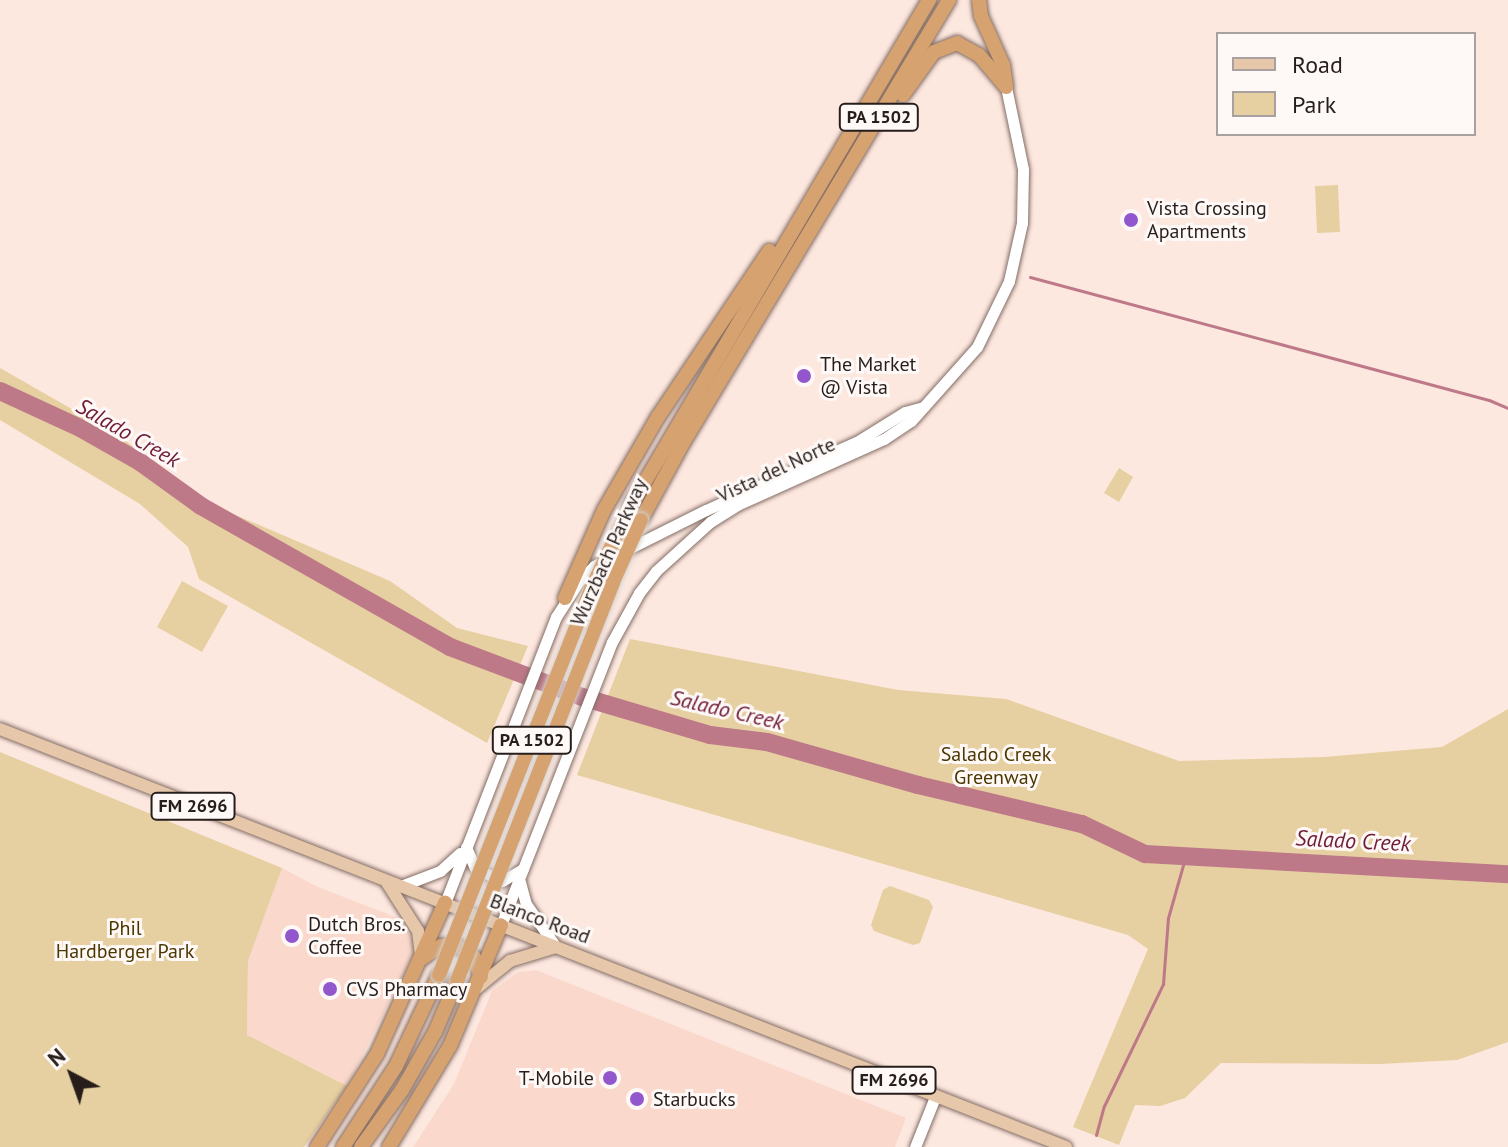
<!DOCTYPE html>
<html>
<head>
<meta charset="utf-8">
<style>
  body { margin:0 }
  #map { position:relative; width:1508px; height:1147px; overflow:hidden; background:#fde8e0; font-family:"PT Sans",sans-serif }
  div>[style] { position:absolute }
  .built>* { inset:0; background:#fad9cc }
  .green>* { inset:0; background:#e6cfa0 }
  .stream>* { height:3px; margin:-1.5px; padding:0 1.5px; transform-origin:1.5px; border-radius:1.5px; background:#be7989 }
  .river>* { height:18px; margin:-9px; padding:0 9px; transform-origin:9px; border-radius:9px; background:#be7989 }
  .roads { filter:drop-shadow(0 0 2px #836d64) drop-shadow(0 0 2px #836d64) }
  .secondary>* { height:11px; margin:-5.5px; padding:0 5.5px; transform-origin:5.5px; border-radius:5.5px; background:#fff }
  .primary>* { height:12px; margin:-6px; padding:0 6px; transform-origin:6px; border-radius:6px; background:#e6c7a9 }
  .highway>* { height:14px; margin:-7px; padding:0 7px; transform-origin:7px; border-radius:7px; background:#d6a270 }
  .bridges { filter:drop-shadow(0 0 2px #d4d2d1) drop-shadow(0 0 2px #d4d2d1) }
  .highway-bridge>* { height:14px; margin:-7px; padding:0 7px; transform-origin:7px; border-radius:7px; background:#d6a270 }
  .dots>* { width:22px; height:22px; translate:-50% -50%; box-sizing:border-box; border:4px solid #fef9f7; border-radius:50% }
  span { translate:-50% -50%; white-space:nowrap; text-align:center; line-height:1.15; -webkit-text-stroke:6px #fef9f7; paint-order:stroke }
  .shield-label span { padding:2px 6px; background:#fef9f7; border:2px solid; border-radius:6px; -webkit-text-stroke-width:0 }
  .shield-label { font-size:18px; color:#271e1b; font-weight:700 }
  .poi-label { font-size:20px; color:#271e1b }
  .left { translate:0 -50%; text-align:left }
  .right { translate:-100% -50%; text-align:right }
  .street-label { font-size:20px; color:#271e1b }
  .park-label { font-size:20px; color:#4c3701 }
  .water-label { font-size:22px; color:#6f1b38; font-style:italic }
  .legend { position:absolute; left:1216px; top:32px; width:260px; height:104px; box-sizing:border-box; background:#fef9f7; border:2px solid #a8a19f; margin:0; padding:10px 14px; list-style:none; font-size:24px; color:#271e1b }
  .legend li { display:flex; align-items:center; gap:16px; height:40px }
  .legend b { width:40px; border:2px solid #a8a19f }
  .north { position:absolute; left:32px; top:1035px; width:80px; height:80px; -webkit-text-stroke:6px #fef9f7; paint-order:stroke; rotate:319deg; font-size:22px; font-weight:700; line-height:32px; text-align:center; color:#271e1b }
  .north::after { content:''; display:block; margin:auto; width:28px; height:36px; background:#271e1b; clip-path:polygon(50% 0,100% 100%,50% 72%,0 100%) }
</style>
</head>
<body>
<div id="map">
  <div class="built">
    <i style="clip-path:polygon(282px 868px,318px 887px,398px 918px,414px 941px,413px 954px,347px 1086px,247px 1035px,248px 961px)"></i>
    <i style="clip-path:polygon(536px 970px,906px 1118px,895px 1147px,413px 1147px,454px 1084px,492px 991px,518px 972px)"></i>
  </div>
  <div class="green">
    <i style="clip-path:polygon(1338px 185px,1340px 232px,1317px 233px,1315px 186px)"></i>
    <i style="clip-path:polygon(0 368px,119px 436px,210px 504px,390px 581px,457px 628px,528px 646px,487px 743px,199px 579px,188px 547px,140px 504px,0 420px)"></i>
    <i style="clip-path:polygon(1119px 468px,1133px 477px,1119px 502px,1104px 493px)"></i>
    <i style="clip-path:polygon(182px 581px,228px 606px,202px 652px,157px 627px)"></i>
    <i style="clip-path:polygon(630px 639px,898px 690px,1006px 699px,1179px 761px,1324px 757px,1442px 747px,1508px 709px,1508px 1042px,1457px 1060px,1380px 1064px,1221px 1063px,1185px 1098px,1160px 1106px,1135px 1105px,1119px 1145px,1073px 1127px,1148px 949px,1128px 935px,577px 775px)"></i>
    <i style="clip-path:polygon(0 752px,282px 868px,248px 961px,247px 1035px,347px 1086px,304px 1147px,0 1147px)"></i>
    <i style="clip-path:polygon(890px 886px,929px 900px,933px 907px,920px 943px,913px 945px,874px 931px,871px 925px,883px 890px)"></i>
  </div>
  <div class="stream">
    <i style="left:1030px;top:277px;width:475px;rotate:15deg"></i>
    <i style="left:1489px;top:400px;width:21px;rotate:23deg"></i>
    <i style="left:1096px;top:1135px;width:30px;rotate:-75deg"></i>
    <i style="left:1104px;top:1106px;width:136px;rotate:-64.2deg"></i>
    <i style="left:1163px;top:984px;width:66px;rotate:-85.7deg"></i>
    <i style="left:1168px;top:918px;width:62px;rotate:-74.2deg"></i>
  </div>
  <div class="river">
    <i style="left:0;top:391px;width:88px;rotate:24.8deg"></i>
    <i style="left:80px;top:428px;width:69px;rotate:29.5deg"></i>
    <i style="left:140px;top:462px;width:75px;rotate:35.8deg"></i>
    <i style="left:201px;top:506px;width:286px;rotate:29.5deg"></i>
    <i style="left:450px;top:647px;width:141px;rotate:20.7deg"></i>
    <i style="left:582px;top:697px;width:134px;rotate:16.5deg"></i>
    <i style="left:710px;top:735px;width:57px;rotate:7deg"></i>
    <i style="left:767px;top:742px;width:157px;rotate:15.9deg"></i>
    <i style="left:918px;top:785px;width:169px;rotate:13.4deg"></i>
    <i style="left:1082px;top:824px;width:70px;rotate:25.5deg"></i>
    <i style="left:1145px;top:854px;width:364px;rotate:3.2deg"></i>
  </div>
  <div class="roads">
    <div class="secondary">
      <i style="left:466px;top:847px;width:23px;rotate:67deg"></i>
      <i style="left:475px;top:868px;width:30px;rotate:26deg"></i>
      <i style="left:502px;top:881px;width:24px;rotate:-30deg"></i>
      <i style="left:520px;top:882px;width:23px;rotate:75deg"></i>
      <i style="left:526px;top:904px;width:52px;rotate:55.1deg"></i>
      <i style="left:401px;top:886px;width:42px;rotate:-21deg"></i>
      <i style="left:440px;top:871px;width:27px;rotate:-42deg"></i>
      <i style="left:445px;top:903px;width:307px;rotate:-68.8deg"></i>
      <i style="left:556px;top:617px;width:43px;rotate:-57.4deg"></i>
      <i style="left:579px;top:581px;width:21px;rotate:-45deg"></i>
      <i style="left:594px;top:566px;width:125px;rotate:-26.6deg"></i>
      <i style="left:706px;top:510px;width:169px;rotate:-24.4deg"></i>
      <i style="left:860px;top:440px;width:53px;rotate:-31.9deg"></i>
      <i style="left:905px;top:412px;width:16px;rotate:-15deg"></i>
      <i style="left:501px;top:925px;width:304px;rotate:-68.6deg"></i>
      <i style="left:612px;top:642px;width:56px;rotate:-61.1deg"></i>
      <i style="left:639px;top:593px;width:28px;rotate:-52deg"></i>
      <i style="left:656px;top:571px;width:73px;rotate:-42.2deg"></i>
      <i style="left:710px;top:522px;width:32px;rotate:-32deg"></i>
      <i style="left:737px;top:505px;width:161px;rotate:-24.2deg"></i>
      <i style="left:884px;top:439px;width:32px;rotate:-34deg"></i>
      <i style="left:911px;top:421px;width:99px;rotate:-48.3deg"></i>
      <i style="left:977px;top:347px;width:73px;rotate:-64.1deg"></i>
      <i style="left:1009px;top:281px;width:59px;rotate:-77.4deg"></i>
      <i style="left:1022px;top:223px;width:54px;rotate:-88.9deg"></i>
      <i style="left:1023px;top:169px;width:84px;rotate:-101.7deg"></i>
      <i style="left:915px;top:1147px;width:54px;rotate:-68.2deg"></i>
    </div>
    <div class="primary">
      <i style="left:0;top:729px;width:1145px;rotate:21.41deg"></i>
      <i style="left:386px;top:881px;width:59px;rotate:57.4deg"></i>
      <i style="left:418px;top:931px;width:25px;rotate:83deg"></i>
      <i style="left:477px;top:988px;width:43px;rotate:-39.3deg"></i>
      <i style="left:510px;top:961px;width:48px;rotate:-16.9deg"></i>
    </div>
    <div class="highway">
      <i style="left:979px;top:0;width:16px;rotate:83deg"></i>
      <i style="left:981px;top:16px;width:54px;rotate:65.8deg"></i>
      <i style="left:1003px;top:65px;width:21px;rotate:82deg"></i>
      <i style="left:903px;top:95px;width:53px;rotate:-54.2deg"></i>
      <i style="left:934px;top:52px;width:25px;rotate:-21deg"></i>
      <i style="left:957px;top:43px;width:25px;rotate:29deg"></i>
      <i style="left:979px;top:55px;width:42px;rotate:49.8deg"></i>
      <i style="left:630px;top:507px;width:589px;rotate:-59.47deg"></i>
      <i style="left:641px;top:520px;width:88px;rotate:-61.4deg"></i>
      <i style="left:683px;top:443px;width:517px;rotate:-59.02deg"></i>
      <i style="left:565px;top:598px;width:96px;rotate:-66.1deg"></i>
      <i style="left:604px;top:510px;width:108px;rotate:-59.9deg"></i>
      <i style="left:658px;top:417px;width:200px;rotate:-56.2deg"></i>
      <i style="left:421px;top:959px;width:24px;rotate:-33deg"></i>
      <i style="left:441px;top:946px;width:17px"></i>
      <i style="left:458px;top:946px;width:19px;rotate:35deg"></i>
      <i style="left:474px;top:957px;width:21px;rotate:71deg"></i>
      <i style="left:317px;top:1147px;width:111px;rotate:-57.2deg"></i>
      <i style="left:377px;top:1054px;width:166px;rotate:-65.8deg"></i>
      <i style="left:343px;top:1147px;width:97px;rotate:-56.8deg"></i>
      <i style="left:396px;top:1066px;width:101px;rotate:-64.7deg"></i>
      <i style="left:361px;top:1147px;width:70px;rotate:-54.3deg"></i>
      <i style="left:402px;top:1090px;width:67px;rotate:-60.4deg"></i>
      <i style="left:435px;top:1032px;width:56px;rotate:-66.7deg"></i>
      <i style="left:389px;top:1147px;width:118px;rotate:-58.9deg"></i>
      <i style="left:450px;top:1046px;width:131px;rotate:-67.1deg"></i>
    </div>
  </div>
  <div class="bridges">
    <div class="highway-bridge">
      <i style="left:439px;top:975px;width:417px;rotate:-68.5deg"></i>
      <i style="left:592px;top:587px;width:89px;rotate:-64.6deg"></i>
      <i style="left:457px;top:981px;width:428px;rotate:-68.6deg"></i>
      <i style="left:613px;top:582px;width:68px;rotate:-65.7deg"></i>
    </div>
  </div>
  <div class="dots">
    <i style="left:1131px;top:220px;background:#9357cd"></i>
    <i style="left:804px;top:376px;background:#9357cd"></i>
    <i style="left:292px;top:936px;background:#9357cd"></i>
    <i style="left:330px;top:989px;background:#9357cd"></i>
    <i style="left:610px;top:1078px;background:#9357cd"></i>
    <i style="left:637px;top:1099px;background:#9357cd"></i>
  </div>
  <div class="shield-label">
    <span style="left:879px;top:117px">PA 1502</span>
    <span style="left:532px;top:740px">PA 1502</span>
    <span style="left:193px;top:806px">FM 2696</span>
    <span style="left:894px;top:1080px">FM 2696</span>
  </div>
  <div class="poi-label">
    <span class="left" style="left:1147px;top:220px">Vista Crossing<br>Apartments</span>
    <span class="left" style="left:820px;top:376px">The Market<br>@ Vista</span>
    <span class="left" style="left:308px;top:936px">Dutch Bros.<br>Coffee</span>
    <span class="left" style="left:346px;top:989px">CVS Pharmacy</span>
    <span class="right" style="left:594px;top:1078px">T-Mobile</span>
    <span class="left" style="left:653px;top:1099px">Starbucks</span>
  </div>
  <div class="street-label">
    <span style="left:776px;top:470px;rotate:-25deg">Vista del Norte</span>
    <span style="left:609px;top:552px;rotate:-66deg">Wurzbach Parkway</span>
    <span style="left:540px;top:919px;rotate:21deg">Blanco Road</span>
  </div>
  <div class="park-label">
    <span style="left:996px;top:766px">Salado Creek<br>Greenway</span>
    <span style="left:125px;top:940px">Phil<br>Hardberger Park</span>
  </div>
  <div class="water-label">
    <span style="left:128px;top:433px;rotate:30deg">Salado Creek</span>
    <span style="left:727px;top:710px;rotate:13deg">Salado Creek</span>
    <span style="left:1353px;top:841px;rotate:3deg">Salado Creek</span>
  </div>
  <ul class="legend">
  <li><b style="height:10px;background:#e6c7a9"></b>Road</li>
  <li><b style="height:22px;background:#e6cfa0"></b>Park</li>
  </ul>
  <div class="north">N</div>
</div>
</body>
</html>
